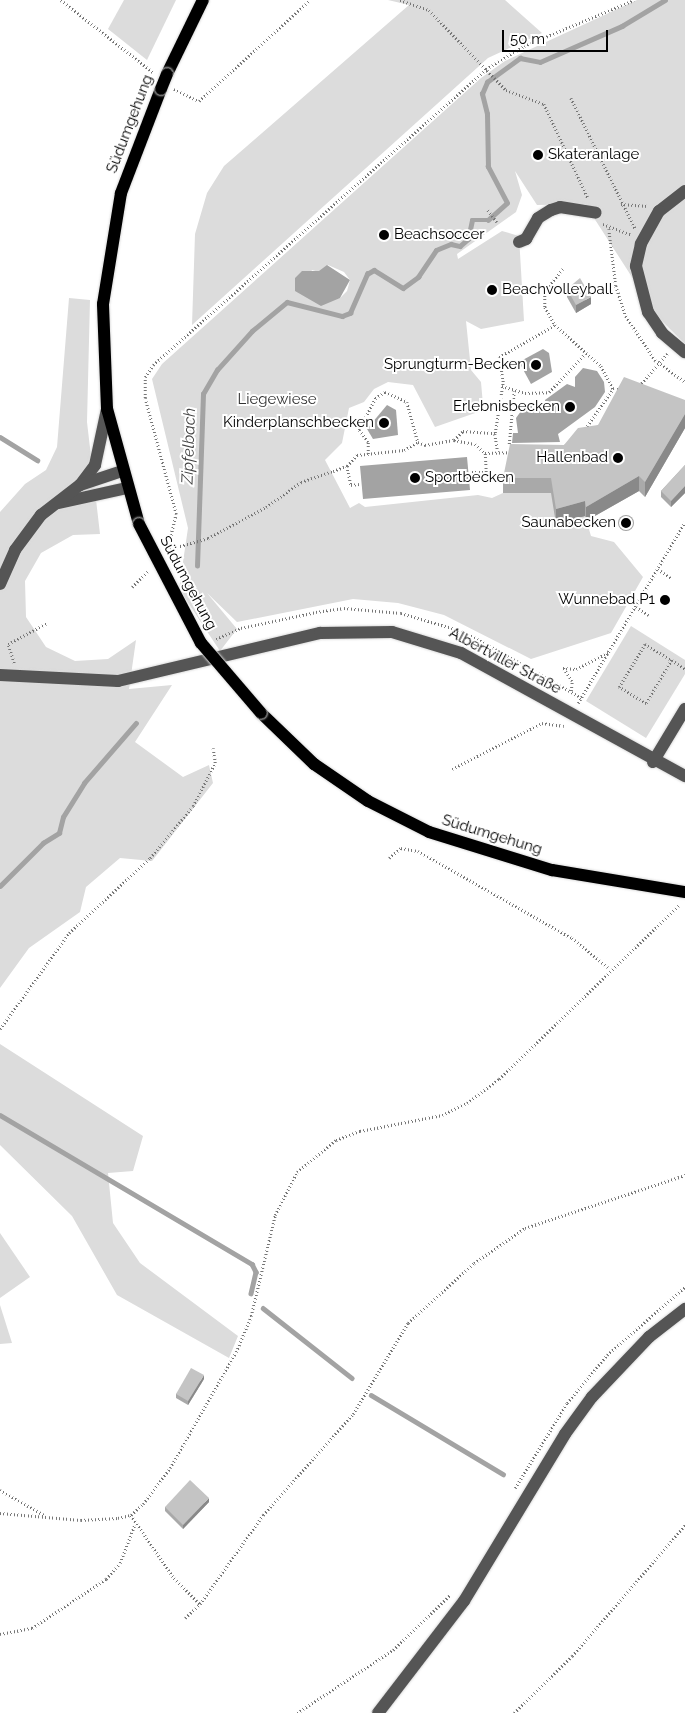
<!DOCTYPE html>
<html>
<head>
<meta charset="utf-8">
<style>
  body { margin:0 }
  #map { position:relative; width:685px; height:1713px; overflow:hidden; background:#fff; font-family:Raleway,sans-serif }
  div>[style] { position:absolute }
  .green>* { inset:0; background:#dcdcdc }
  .water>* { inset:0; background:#a3a3a3 }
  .round { border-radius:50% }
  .stream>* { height:4.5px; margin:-2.25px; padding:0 2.25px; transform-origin:2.25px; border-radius:2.25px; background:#a3a3a3 }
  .path>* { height:2.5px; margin-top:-1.25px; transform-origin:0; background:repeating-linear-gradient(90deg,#777 0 1px,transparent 0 3.5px) }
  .roads { filter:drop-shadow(0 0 1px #dbdbdb) drop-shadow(0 0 1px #dbdbdb) }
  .minor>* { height:12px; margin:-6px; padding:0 6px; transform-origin:6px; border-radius:6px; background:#555 }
  .major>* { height:12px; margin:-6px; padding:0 6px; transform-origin:6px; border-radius:6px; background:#000 }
  .bridges { filter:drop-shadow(0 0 1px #dbdbdb) drop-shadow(0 0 1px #dbdbdb) }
  .major-bridge>* { height:12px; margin:-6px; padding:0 6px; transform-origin:6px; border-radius:6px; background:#000 }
  .wall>* { inset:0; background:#a9a9a9 }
  .shaded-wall>* { inset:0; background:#898989 }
  .building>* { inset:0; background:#c4c4c4 }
  .dots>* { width:14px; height:14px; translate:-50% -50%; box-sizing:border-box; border:2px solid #fff; border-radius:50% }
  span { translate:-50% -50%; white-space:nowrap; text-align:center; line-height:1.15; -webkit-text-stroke:4px #fff; paint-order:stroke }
  .street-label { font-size:15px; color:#000 }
  .poi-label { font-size:15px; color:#000 }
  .left { translate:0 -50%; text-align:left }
  .right { translate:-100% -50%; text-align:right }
  .park-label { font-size:15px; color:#333 }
  .water-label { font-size:16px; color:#444; font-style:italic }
  .scale { position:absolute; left:502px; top:30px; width:106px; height:22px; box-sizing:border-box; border:2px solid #000; border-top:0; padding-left:6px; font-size:15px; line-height:18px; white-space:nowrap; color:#000; -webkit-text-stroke:4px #fff; paint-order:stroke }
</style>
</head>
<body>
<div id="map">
  <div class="green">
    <i style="clip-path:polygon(124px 0,176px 0,147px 60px,108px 29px)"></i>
    <i style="clip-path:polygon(388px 0,505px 0,542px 33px,488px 58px,192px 325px,195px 234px,207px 193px,224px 166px,409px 5px)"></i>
    <i style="clip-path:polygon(evenodd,637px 0,685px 0,685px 344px,657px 316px,585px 204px,537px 205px,515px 171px,522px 195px,516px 212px,457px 254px,458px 259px,502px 231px,519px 236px,524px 321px,481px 329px,466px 321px,471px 370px,481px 382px,483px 405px,478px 412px,435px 427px,413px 385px,388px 382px,374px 389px,364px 402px,349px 408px,342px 443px,325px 460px,350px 508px,359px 503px,365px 507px,478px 495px,492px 498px,503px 493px,551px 493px,585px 516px,591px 536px,614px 542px,643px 577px,611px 633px,531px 659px,444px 615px,398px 603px,353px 599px,237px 622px,207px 593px,237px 629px,220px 651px,179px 589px,188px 528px,152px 379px,162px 364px,481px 78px,505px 61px,637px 0,328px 265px,344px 272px,350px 280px,347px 291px,340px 298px,313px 300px,302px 292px,312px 270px,319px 272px,328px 265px)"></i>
    <i style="clip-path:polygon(69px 298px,90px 300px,87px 422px,100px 534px,73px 535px,41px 553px,25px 581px,26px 617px,46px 647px,75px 661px,108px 659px,136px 640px,129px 689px,172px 685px,135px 742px,183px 777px,209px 765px,213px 783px,152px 861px,120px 858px,86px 887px,80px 912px,29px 948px,0 988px,0 512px,25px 484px,46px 470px,57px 447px)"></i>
    <i style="clip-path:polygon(631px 626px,685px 660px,685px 674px,646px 738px,586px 701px)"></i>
    <i style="clip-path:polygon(0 1044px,143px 1136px,133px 1171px,108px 1173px,113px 1223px,140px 1263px,238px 1336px,229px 1358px,117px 1295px,72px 1216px,0 1145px)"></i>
    <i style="clip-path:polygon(0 1233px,30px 1277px,0 1298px)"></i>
    <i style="clip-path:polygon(0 1305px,12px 1343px,0 1344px)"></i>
  </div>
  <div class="water">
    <i style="clip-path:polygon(327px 265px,350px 280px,340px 298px,321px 306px,295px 291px,295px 278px,302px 271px,319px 271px)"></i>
    <i style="clip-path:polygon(543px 349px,549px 353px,552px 372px,531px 384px,519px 362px)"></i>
    <i style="clip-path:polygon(583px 368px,597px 371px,604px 382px,605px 392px,595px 407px,558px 434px,560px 442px,512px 443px,513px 433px,518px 433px,516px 418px,524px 407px,537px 403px,546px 407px,545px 400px,567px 384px,575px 387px,575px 377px)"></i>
    <i style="clip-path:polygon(387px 405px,396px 410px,398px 435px,373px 439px,367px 429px)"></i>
    <i style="clip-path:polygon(467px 457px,470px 490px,363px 499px,360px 466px)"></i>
    <i class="round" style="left:618px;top:515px;width:16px;height:16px"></i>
  </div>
  <div class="stream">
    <i style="left:0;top:437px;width:44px;rotate:31.9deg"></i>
    <i style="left:197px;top:566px;width:172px;rotate:-88deg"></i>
    <i style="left:203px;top:394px;width:28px;rotate:-60deg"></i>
    <i style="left:217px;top:370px;width:52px;rotate:-48.1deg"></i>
    <i style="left:252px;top:331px;width:45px;rotate:-39.6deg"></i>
    <i style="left:287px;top:302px;width:57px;rotate:14.3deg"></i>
    <i style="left:342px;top:316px;width:9px;rotate:-21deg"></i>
    <i style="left:350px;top:313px;width:43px;rotate:-66.4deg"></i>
    <i style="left:367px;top:274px;width:8px;rotate:-30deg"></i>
    <i style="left:374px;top:270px;width:34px;rotate:32deg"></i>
    <i style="left:403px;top:288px;width:19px;rotate:-36deg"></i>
    <i style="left:418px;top:277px;width:32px;rotate:-56deg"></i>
    <i style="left:436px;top:250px;width:16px;rotate:-22deg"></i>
    <i style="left:451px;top:244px;width:9px;rotate:13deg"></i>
    <i style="left:460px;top:246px;width:11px;rotate:-41deg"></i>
    <i style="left:468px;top:239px;width:19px;rotate:-78deg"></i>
    <i style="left:472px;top:220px;width:16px"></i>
    <i style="left:488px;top:220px;width:25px;rotate:-42deg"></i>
    <i style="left:507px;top:203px;width:41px;rotate:-117.8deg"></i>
    <i style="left:488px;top:167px;width:53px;rotate:-91.1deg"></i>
    <i style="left:487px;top:114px;width:21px;rotate:-104deg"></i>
    <i style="left:482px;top:94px;width:13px;rotate:-67deg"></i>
    <i style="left:487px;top:82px;width:41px;rotate:-36deg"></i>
    <i style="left:520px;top:58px;width:20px;rotate:11deg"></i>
    <i style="left:540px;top:62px;width:90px;rotate:-23.7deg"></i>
    <i style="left:622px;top:26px;width:50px;rotate:-31.2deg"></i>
    <i style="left:0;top:886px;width:61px;rotate:-45deg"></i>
    <i style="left:43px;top:843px;width:19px;rotate:-32deg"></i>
    <i style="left:59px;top:833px;width:16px;rotate:-76deg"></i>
    <i style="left:63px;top:817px;width:40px;rotate:-58deg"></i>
    <i style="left:84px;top:783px;width:79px;rotate:-49.1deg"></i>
    <i style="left:0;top:1115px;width:293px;rotate:30.6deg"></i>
    <i style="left:252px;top:1264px;width:9px;rotate:63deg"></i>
    <i style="left:256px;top:1272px;width:22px;rotate:103deg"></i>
    <i style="left:263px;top:1308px;width:113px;rotate:38.2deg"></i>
    <i style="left:371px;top:1395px;width:154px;rotate:30.9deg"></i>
  </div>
  <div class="path">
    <i style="left:61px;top:0;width:118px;rotate:38.1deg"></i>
    <i style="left:400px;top:0;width:31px;rotate:19deg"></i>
    <i style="left:429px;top:10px;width:111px;rotate:46.1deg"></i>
    <i style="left:506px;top:90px;width:40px;rotate:20.2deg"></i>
    <i style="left:544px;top:104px;width:104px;rotate:64.9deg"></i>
    <i style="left:174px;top:89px;width:28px;rotate:26deg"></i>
    <i style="left:199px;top:101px;width:150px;rotate:-42.3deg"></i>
    <i style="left:571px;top:98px;width:145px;rotate:63.8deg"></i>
    <i style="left:621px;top:204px;width:27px;rotate:4deg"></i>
    <i style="left:488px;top:210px;width:15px;rotate:53deg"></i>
    <i style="left:603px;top:224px;width:31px;rotate:21deg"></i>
    <i style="left:609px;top:229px;width:57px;rotate:83deg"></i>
    <i style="left:616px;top:286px;width:32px;rotate:72deg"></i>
    <i style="left:626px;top:316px;width:53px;rotate:56.6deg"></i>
    <i style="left:655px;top:360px;width:37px;rotate:36deg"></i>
    <i style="left:563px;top:269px;width:29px;rotate:128deg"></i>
    <i style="left:545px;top:292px;width:15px;rotate:90deg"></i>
    <i style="left:545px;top:307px;width:21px;rotate:61deg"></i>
    <i style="left:555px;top:325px;width:62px;rotate:41.7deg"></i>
    <i style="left:601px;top:366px;width:26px;rotate:62deg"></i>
    <i style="left:613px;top:389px;width:6px"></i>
    <i style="left:502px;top:386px;width:24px;rotate:17deg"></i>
    <i style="left:525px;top:393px;width:24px;rotate:-2deg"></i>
    <i style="left:549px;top:392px;width:51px;rotate:-46.6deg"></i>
    <i style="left:639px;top:386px;width:43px;rotate:-48.8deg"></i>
    <i style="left:585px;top:429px;width:49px;rotate:-55deg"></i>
    <i style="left:495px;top:434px;width:18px;rotate:81deg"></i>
    <i style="left:454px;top:440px;width:13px;rotate:-45deg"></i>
    <i style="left:463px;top:431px;width:32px;rotate:4deg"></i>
    <i style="left:495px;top:433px;width:52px;rotate:-81.1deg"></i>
    <i style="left:503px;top:382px;width:25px;rotate:-99deg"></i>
    <i style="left:499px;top:357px;width:64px;rotate:-29.7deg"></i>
    <i style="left:509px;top:444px;width:53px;rotate:-84.6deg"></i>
    <i style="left:368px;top:454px;width:12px;rotate:-90deg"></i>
    <i style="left:368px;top:442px;width:15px;rotate:-127deg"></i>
    <i style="left:359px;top:430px;width:36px;rotate:-63deg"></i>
    <i style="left:375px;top:398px;width:12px;rotate:-31deg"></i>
    <i style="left:385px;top:392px;width:24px;rotate:24deg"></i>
    <i style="left:407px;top:402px;width:41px;rotate:74.6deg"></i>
    <i style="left:347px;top:466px;width:15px;rotate:-48deg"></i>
    <i style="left:357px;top:455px;width:47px;rotate:-6.1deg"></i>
    <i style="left:404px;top:450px;width:16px;rotate:-30deg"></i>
    <i style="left:418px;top:442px;width:8px;rotate:23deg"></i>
    <i style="left:425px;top:445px;width:29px;rotate:-10deg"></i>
    <i style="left:454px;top:440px;width:21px;rotate:11deg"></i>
    <i style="left:475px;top:444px;width:13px;rotate:42deg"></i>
    <i style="left:485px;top:453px;width:27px;rotate:-2deg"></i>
    <i style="left:472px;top:472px;width:14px"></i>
    <i style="left:486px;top:472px;width:19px;rotate:-93deg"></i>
    <i style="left:170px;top:549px;width:40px;rotate:-16deg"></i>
    <i style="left:208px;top:538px;width:66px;rotate:-28.1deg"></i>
    <i style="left:266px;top:507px;width:43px;rotate:-35.5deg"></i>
    <i style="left:301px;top:482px;width:34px;rotate:-19deg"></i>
    <i style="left:333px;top:471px;width:15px;rotate:-20deg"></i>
    <i style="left:347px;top:466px;width:19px;rotate:78deg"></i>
    <i style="left:351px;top:485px;width:8px;rotate:-7deg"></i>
    <i style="left:167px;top:552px;width:39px;rotate:-77deg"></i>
    <i style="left:176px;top:514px;width:120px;rotate:-105deg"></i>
    <i style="left:145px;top:398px;width:21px;rotate:-90deg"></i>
    <i style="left:145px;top:377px;width:14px;rotate:-56deg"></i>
    <i style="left:153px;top:365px;width:446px;rotate:-41.6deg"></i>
    <i style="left:486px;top:69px;width:44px;rotate:-31.2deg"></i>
    <i style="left:524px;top:46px;width:119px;rotate:-22.7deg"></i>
    <i style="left:658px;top:569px;width:16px;rotate:35deg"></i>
    <i style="left:132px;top:587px;width:24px;rotate:-45deg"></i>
    <i style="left:636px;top:607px;width:15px;rotate:32deg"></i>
    <i style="left:216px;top:639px;width:27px;rotate:-24deg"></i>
    <i style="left:241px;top:628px;width:77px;rotate:-12deg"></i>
    <i style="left:316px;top:612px;width:28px;rotate:-8deg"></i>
    <i style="left:344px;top:608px;width:57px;rotate:5deg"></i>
    <i style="left:401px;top:613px;width:67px;rotate:16.5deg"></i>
    <i style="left:465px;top:632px;width:134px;rotate:29.4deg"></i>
    <i style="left:672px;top:660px;width:51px;rotate:120.6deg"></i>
    <i style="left:646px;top:704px;width:32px;rotate:-148deg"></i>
    <i style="left:619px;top:687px;width:50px;rotate:-58.8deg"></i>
    <i style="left:645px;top:644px;width:31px;rotate:31deg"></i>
    <i style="left:672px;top:660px;width:16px;rotate:35deg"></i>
    <i style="left:14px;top:663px;width:20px;rotate:-108deg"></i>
    <i style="left:8px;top:644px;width:44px;rotate:-28.3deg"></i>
    <i style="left:571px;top:691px;width:10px;rotate:-84deg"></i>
    <i style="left:572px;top:681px;width:16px;rotate:-125deg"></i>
    <i style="left:563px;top:668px;width:13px;rotate:4deg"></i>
    <i style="left:576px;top:669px;width:36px;rotate:-27deg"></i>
    <i style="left:578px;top:703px;width:210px;rotate:-59.4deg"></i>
    <i style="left:452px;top:769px;width:101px;rotate:-27.1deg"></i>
    <i style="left:542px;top:723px;width:22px;rotate:8deg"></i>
    <i style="left:389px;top:858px;width:16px;rotate:-40deg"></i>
    <i style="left:401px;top:848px;width:17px;rotate:10deg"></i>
    <i style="left:418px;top:851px;width:177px;rotate:29.5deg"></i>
    <i style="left:572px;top:938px;width:49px;rotate:39.2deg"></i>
    <i style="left:0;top:1029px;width:118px;rotate:-54.3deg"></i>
    <i style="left:69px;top:933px;width:110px;rotate:-42.8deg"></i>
    <i style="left:150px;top:858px;width:67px;rotate:-50.4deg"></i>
    <i style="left:193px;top:806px;width:48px;rotate:-62.9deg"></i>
    <i style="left:215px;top:763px;width:15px;rotate:-98deg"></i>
    <i style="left:515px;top:1488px;width:100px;rotate:-58.5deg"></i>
    <i style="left:567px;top:1403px;width:62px;rotate:-50.2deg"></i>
    <i style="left:607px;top:1355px;width:103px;rotate:-41.1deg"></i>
    <i style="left:0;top:1490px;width:51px;rotate:29.6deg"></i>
    <i style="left:0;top:1513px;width:81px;rotate:4.9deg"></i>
    <i style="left:81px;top:1520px;width:37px;rotate:-3deg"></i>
    <i style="left:118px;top:1518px;width:13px;rotate:-13deg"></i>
    <i style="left:131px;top:1515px;width:16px;rotate:-43deg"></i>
    <i style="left:143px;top:1504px;width:45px;rotate:-53.1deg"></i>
    <i style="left:170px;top:1468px;width:133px;rotate:-60.4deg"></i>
    <i style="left:236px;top:1352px;width:39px;rotate:-67deg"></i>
    <i style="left:251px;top:1316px;width:104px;rotate:-76.6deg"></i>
    <i style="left:275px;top:1215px;width:48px;rotate:-62.9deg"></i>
    <i style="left:297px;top:1172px;width:50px;rotate:-39.4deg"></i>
    <i style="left:336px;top:1140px;width:26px;rotate:-21deg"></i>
    <i style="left:360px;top:1131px;width:84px;rotate:-11deg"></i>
    <i style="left:442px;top:1115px;width:28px;rotate:-26deg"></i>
    <i style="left:467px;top:1103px;width:40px;rotate:-37deg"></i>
    <i style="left:499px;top:1079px;width:252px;rotate:-44deg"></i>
    <i style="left:131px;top:1515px;width:76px;rotate:55.7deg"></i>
    <i style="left:174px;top:1578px;width:37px;rotate:45deg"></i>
    <i style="left:200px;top:1604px;width:109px;rotate:-54.7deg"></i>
    <i style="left:263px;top:1515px;width:135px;rotate:-48.3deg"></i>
    <i style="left:353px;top:1414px;width:106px;rotate:-58.9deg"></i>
    <i style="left:408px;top:1323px;width:89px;rotate:-42.3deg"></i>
    <i style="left:474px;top:1263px;width:62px;rotate:-34.5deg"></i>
    <i style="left:525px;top:1228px;width:169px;rotate:-18.3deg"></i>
    <i style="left:185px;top:1618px;width:21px;rotate:-43deg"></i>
    <i style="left:0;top:1634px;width:33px;rotate:-11deg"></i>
    <i style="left:32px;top:1628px;width:89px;rotate:-33.5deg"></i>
    <i style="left:106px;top:1579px;width:21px;rotate:-49deg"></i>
    <i style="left:120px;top:1563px;width:40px;rotate:-69deg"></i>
    <i style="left:297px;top:1713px;width:115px;rotate:-33.3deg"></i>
    <i style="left:393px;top:1650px;width:79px;rotate:-44deg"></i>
    <i style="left:514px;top:1713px;width:81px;rotate:-44.5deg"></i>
    <i style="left:572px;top:1656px;width:173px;rotate:-49.2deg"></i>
  </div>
  <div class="roads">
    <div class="minor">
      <i style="left:685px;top:191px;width:33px;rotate:142deg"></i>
      <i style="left:659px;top:211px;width:38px;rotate:119deg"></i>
      <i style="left:641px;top:244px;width:23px;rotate:103deg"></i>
      <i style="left:636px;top:266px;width:48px;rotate:75.4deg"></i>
      <i style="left:648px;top:312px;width:25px;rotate:56deg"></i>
      <i style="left:662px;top:333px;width:30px;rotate:40deg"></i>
      <i style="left:519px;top:242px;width:8px;rotate:-23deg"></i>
      <i style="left:526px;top:239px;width:24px;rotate:-60deg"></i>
      <i style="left:538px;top:218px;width:15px;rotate:-32deg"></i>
      <i style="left:551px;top:210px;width:9px;rotate:-18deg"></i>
      <i style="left:560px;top:207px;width:36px;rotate:9deg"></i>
      <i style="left:80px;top:485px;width:25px;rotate:-53deg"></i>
      <i style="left:95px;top:465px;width:57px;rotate:-77.9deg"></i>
      <i style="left:59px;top:503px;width:70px;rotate:-12.4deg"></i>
      <i style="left:0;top:584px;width:37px;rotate:-66deg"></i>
      <i style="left:15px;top:550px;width:44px;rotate:-53.4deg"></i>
      <i style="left:41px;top:515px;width:49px;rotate:-37.6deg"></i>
      <i style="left:80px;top:485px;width:44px;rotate:-18.4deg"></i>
      <i style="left:0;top:675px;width:118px;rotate:2.9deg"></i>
      <i style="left:118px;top:681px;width:208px;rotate:-13.4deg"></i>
      <i style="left:320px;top:633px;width:72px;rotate:-0.8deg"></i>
      <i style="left:392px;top:632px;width:72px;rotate:16.9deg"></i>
      <i style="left:461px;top:653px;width:256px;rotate:28.8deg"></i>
      <i style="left:653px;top:762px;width:62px;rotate:-58.9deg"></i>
      <i style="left:378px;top:1713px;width:141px;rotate:-52.5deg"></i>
      <i style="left:464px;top:1601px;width:195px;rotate:-58.8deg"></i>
      <i style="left:565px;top:1434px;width:46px;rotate:-53.9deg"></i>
      <i style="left:592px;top:1397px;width:83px;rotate:-46.5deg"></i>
      <i style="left:649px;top:1337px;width:46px;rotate:-37.9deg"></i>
    </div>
    <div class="major">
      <i style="left:167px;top:74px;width:82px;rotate:-64.1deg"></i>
      <i style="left:139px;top:524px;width:119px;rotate:-105.5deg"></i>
      <i style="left:107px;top:409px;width:105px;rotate:-92.2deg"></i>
      <i style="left:103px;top:304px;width:112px;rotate:-80.8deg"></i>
      <i style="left:121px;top:193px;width:111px;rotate:-69deg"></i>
      <i style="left:261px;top:713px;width:74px;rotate:43.9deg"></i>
      <i style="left:314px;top:764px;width:65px;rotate:34.4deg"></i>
      <i style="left:368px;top:801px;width:68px;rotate:26.9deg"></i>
      <i style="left:429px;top:832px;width:129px;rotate:17.2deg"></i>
      <i style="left:552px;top:870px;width:135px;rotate:9.4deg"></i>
    </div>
  </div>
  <div class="bridges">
    <div class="major-bridge">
      <i style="left:161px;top:89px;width:16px;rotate:-68deg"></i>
      <i style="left:139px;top:524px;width:134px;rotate:62.5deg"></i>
      <i style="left:201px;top:643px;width:92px;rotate:49.4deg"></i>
    </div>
  </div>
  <div class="wall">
    <i style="clip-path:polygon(567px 289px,591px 304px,576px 313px,567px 297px)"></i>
    <i style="clip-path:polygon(685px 400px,685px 428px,645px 497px,639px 491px,586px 521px,585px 516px,556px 524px,551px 493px,503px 493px,503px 478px,564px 445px,598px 425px)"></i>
    <i style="clip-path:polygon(685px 465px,685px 493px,671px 507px,661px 497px,661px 491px)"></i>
    <i style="clip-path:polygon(204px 1379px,188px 1405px,176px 1398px,176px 1394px)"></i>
    <i style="clip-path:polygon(209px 1502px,183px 1529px,165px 1511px,165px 1507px)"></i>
  </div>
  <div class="shaded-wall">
    <i style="clip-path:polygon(591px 297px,591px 304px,576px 313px,576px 305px)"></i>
    <i style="clip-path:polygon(685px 414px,685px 428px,645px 497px,645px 482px)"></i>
    <i style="clip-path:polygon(639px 476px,639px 491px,586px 521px,586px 507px)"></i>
    <i style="clip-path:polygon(685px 486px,685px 493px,671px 507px,671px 501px)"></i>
    <i style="clip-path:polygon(585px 501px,585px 516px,556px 524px,556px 509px)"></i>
    <i style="clip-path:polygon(204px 1375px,204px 1379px,188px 1405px,188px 1401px)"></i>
    <i style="clip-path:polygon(209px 1498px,209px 1502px,183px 1529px,183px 1525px)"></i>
  </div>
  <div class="building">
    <i style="clip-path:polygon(580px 278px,591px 297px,576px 305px,567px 289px)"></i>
    <i style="clip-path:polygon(624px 377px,685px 400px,685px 414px,645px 482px,639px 476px,586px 507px,585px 501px,556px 509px,551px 478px,503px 478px,510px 444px,564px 445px,578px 428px,598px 425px)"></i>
    <i style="clip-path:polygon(685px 465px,685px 486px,671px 501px,661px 491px)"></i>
    <i style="clip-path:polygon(191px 1368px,204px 1375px,188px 1401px,176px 1394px)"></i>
    <i style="clip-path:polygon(190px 1480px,209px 1498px,183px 1525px,165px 1507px)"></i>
  </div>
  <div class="dots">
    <i style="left:538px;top:155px;background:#000"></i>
    <i style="left:384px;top:235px;background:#000"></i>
    <i style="left:492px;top:290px;background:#000"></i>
    <i style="left:536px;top:365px;background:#000"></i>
    <i style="left:570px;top:407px;background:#000"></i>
    <i style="left:384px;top:423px;background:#000"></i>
    <i style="left:618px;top:458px;background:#000"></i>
    <i style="left:415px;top:478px;background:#000"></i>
    <i style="left:626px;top:523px;background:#000"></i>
    <i style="left:665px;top:600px;background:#000"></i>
  </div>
  <div class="street-label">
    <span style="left:130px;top:124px;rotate:-69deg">Südumgehung</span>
    <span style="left:188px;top:583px;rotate:62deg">Südumgehung</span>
    <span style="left:505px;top:661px;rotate:28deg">Albertviller Straße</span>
    <span style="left:492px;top:835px;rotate:17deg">Südumgehung</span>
  </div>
  <div class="poi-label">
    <span class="left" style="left:548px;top:155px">Skateranlage</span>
    <span class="left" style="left:394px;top:235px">Beachsoccer</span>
    <span class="left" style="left:502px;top:290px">Beachvolleyball</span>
    <span class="right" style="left:526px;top:365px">Sprungturm-Becken</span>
    <span class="right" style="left:560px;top:407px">Erlebnisbecken</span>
    <span class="right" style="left:374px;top:423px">Kinderplanschbecken</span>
    <span class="right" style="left:608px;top:458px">Hallenbad</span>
    <span class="left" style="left:425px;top:478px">Sportbecken</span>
    <span class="right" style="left:616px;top:523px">Saunabecken</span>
    <span class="right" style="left:655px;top:600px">Wunnebad P1</span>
  </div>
  <div class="park-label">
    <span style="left:277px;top:400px">Liegewiese</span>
  </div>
  <div class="water-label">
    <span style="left:189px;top:446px;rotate:-88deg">Zipfelbach</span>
  </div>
  <div class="scale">50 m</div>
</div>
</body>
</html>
